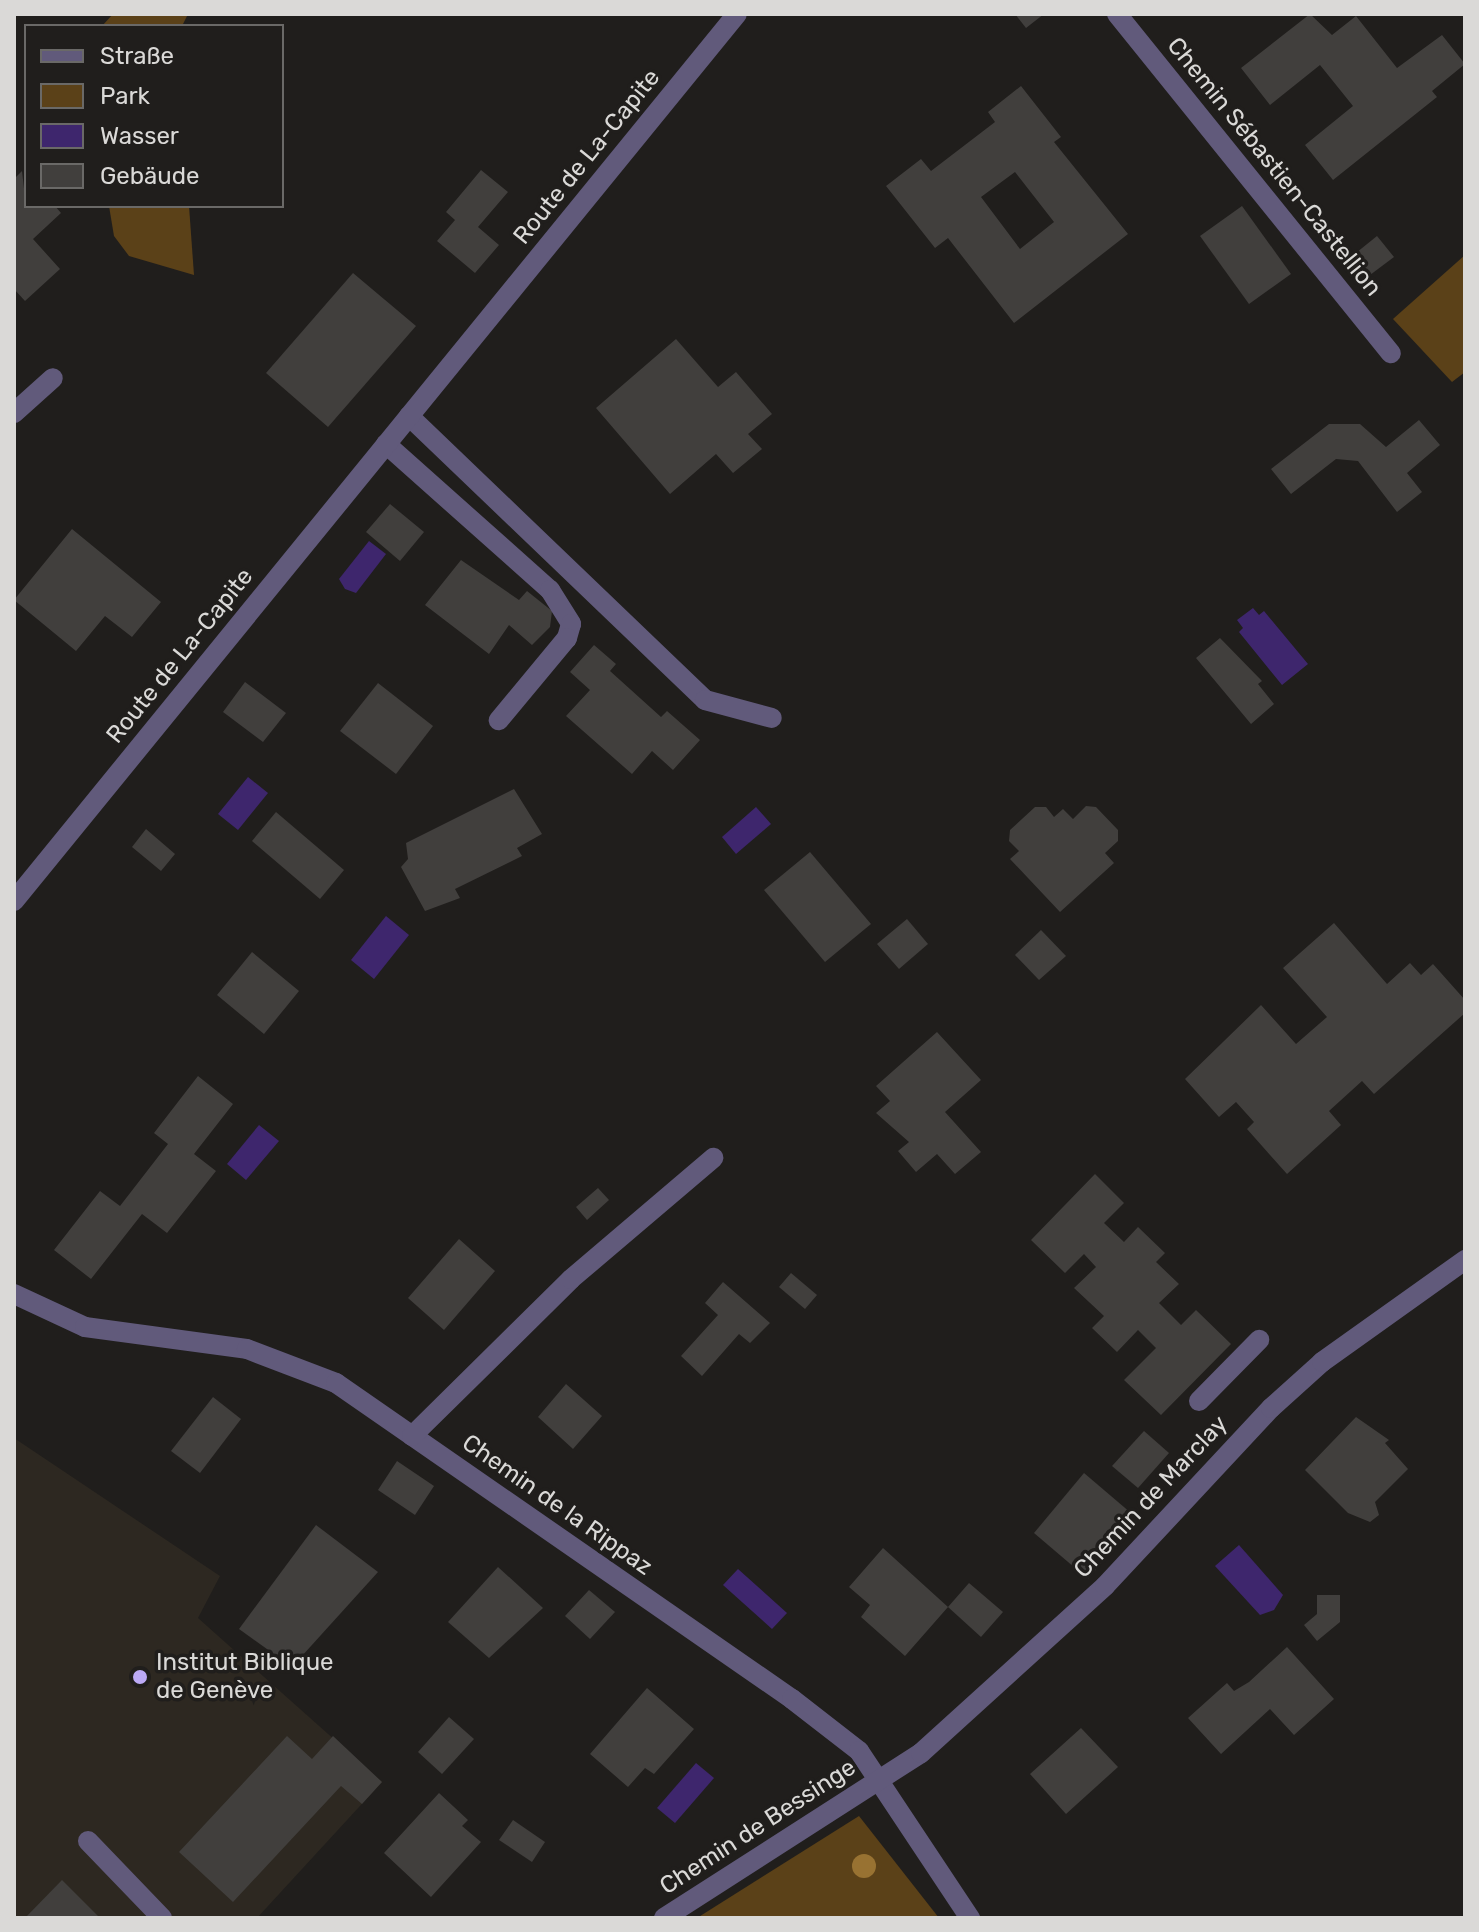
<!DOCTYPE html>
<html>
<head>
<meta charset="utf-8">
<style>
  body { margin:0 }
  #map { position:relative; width:1479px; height:1932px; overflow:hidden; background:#201e1c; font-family:Rubik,sans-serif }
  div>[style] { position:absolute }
  .built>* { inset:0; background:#2d2821 }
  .green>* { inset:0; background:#5b4118 }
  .water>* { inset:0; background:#3e266d }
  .building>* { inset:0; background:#413f3d }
  .minor>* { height:20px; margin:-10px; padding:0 10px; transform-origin:10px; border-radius:10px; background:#615a7b }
  .trees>* { width:24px; height:24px; margin:-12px; border-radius:50%; background:#987232 }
  .dots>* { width:22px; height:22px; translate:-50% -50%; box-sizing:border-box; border:4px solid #201e1c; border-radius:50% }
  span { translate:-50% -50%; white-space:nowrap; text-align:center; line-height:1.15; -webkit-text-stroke:7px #201e1c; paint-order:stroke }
  .street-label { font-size:24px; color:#dad9d7 }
  .poi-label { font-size:24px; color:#dad9d7 }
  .left { translate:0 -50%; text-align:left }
  .frame { position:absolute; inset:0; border:16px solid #dad9d7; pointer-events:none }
  .legend { position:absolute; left:24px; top:24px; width:260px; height:184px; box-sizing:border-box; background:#201e1c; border:2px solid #6a6967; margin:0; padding:10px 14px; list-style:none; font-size:24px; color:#dad9d7 }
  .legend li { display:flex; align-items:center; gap:16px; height:40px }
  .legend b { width:40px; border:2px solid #6a6967 }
</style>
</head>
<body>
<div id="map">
  <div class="built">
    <i style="clip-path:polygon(14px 1438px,220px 1576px,198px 1618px,382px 1782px,257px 1918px,14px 1918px)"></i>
  </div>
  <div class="green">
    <i style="clip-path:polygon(113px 14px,188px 14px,182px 26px,102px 26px)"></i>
    <i style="clip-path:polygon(109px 206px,189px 206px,194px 275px,129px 256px,114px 236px)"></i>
    <i style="clip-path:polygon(1465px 255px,1465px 372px,1452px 382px,1393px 319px)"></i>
    <i style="clip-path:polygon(859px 1816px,939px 1918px,697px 1918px)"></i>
  </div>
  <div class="water">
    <i style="clip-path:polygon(369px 541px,386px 554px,356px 593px,345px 589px,339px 579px)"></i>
    <i style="clip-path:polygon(1253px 608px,1259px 615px,1264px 611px,1308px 664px,1282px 685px,1239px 632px,1243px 628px,1237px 620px)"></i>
    <i style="clip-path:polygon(248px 777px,268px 793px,238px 830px,218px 814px)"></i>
    <i style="clip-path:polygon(756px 807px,771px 824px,736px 854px,722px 837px)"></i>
    <i style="clip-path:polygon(386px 916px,409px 935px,374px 979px,351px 960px)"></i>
    <i style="clip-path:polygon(259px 1125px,279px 1141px,246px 1180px,227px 1164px)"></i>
    <i style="clip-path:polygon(1239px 1545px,1283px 1595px,1274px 1610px,1260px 1615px,1215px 1566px)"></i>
    <i style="clip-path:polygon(738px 1569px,787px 1613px,772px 1629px,723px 1585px)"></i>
    <i style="clip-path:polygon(696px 1763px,714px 1778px,675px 1823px,657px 1808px)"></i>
  </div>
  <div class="building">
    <i style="clip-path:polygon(1015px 14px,1044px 14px,1026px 28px)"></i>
    <i style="clip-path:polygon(1310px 14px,1332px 35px,1356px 16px,1397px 68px,1442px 35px,1465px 64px,1432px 91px,1437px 97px,1333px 180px,1305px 145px,1353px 106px,1320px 65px,1270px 105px,1241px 68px)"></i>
    <i style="clip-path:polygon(evenodd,1021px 86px,1061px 137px,1054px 142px,1128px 234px,1014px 323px,948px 238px,935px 248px,886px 186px,921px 159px,931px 171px,995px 122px,988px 112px,1021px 86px,1015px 172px,1054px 222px,1020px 249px,981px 197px,1015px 172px)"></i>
    <i style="clip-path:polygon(481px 170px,508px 192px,478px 227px,499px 245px,475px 273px,437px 241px,455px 220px,446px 212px)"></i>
    <i style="clip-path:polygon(22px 171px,26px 206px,55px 206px,61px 213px,33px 239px,60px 269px,25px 301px,14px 289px,14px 179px)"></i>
    <i style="clip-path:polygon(1242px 206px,1291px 274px,1249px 304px,1200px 236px)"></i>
    <i style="clip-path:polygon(1377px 236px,1394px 257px,1362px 281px,1346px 261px)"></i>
    <i style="clip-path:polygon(353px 273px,416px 326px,328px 427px,266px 373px)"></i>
    <i style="clip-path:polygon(676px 339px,718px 387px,736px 372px,772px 414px,748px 434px,762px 449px,733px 473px,716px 454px,670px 494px,596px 408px)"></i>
    <i style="clip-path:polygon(1419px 420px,1440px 445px,1407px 473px,1422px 492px,1397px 512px,1358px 461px,1336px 459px,1291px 494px,1271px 469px,1329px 424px,1360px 424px,1386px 447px)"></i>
    <i style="clip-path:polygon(390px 504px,424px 532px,400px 561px,366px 532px)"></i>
    <i style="clip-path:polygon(72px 529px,161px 602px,132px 637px,105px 616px,76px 651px,14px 600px)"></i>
    <i style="clip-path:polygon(461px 560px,519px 600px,527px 591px,552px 611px,550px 627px,532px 645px,509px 625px,489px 654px,425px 605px)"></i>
    <i style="clip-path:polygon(1220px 638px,1262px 681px,1258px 684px,1274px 704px,1251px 724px,1196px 658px)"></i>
    <i style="clip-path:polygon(594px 645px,616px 664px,610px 671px,661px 717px,667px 711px,700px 740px,673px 770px,652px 751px,632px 774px,566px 716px,590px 690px,570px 672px)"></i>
    <i style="clip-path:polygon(245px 682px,286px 713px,263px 742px,223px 712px)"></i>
    <i style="clip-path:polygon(378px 683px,433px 726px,396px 774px,340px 731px)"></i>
    <i style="clip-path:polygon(514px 789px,542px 834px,517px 848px,522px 856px,455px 889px,460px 898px,425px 911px,401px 867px,408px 859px,406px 843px)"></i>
    <i style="clip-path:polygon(1086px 806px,1096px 807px,1118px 830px,1118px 841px,1105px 853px,1114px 863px,1060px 912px,1010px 859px,1019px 851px,1009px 841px,1010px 830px,1035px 807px,1046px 807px,1054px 817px,1063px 809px,1073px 819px)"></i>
    <i style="clip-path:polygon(276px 812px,344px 870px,320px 899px,252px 841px)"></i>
    <i style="clip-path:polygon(146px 829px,175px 854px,161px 871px,132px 847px)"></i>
    <i style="clip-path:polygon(810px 852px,871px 924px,825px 962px,764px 890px)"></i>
    <i style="clip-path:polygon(907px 919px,928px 944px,899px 969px,877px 944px)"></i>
    <i style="clip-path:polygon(1334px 923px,1387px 984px,1410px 963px,1421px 975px,1433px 964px,1465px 1000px,1465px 1013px,1374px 1094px,1362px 1081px,1329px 1111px,1341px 1125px,1287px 1174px,1247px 1129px,1254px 1122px,1236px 1102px,1219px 1117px,1185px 1079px,1261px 1005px,1296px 1044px,1327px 1017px,1283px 968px)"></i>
    <i style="clip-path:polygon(1041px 930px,1066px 956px,1039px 980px,1015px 955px)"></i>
    <i style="clip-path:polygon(252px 952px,299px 991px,264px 1034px,217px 995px)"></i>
    <i style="clip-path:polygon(937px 1032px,981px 1080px,945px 1112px,981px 1152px,955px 1174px,937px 1154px,916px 1172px,898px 1151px,909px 1142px,876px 1113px,890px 1101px,876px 1086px)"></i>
    <i style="clip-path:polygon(198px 1076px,233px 1104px,194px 1154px,216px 1171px,167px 1233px,142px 1214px,91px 1279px,54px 1250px,100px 1191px,120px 1206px,168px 1144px,154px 1133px)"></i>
    <i style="clip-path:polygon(1095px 1174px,1124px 1203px,1104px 1223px,1124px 1242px,1138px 1227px,1165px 1253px,1156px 1262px,1179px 1284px,1159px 1303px,1181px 1325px,1196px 1310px,1231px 1344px,1161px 1415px,1124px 1380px,1156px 1348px,1138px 1330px,1117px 1352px,1092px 1328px,1104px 1316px,1074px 1288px,1096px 1267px,1084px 1254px,1065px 1273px,1031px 1240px)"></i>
    <i style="clip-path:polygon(598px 1188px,609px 1200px,587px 1220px,576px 1207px)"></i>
    <i style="clip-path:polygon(459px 1239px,495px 1271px,444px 1330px,408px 1298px)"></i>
    <i style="clip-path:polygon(791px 1273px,817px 1295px,805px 1309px,779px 1287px)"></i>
    <i style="clip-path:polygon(723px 1282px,770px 1323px,750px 1343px,739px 1334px,702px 1376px,681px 1356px,718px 1315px,705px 1303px)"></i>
    <i style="clip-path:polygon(566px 1384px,602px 1416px,573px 1449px,538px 1417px)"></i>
    <i style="clip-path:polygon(213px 1397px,241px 1419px,200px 1473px,171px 1451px)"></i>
    <i style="clip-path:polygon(1356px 1417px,1389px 1440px,1385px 1443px,1408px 1469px,1375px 1502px,1379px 1515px,1370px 1522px,1348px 1513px,1305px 1470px)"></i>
    <i style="clip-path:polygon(1144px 1431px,1169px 1453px,1138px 1488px,1112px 1466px)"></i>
    <i style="clip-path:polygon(397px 1461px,434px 1486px,415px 1515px,378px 1490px)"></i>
    <i style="clip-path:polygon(1084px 1473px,1138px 1519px,1088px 1579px,1034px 1533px)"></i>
    <i style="clip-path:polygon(316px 1525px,378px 1572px,292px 1667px,239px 1629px)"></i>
    <i style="clip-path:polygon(883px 1548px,948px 1607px,905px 1656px,861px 1617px,870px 1605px,849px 1587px)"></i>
    <i style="clip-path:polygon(498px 1567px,543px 1608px,489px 1658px,448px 1622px)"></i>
    <i style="clip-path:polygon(969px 1583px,1003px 1612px,981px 1637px,948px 1607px)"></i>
    <i style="clip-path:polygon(589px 1590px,615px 1612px,590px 1639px,565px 1616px)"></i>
    <i style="clip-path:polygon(1317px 1595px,1340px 1595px,1340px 1622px,1317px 1641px,1304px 1625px,1317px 1614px)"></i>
    <i style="clip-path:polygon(1287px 1647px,1334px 1699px,1294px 1735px,1270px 1709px,1221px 1754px,1188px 1718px,1227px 1683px,1234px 1691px,1249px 1682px)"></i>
    <i style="clip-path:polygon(647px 1688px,694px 1729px,654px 1774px,645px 1768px,628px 1787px,590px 1754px)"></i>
    <i style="clip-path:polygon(449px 1717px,474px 1739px,442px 1774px,418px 1752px)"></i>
    <i style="clip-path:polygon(1081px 1728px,1118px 1767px,1066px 1814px,1030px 1774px)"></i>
    <i style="clip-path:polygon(287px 1736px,312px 1759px,333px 1736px,382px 1782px,362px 1804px,341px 1786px,233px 1902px,179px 1852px)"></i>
    <i style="clip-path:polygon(439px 1793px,468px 1820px,462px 1826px,481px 1842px,431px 1897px,384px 1853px)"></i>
    <i style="clip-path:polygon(513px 1820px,545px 1842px,532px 1862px,499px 1840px)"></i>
    <i style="clip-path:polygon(62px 1880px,100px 1918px,25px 1918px)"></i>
  </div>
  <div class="minor">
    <i style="left:1117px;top:14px;width:436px;rotate:51.1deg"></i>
    <i style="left:14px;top:413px;width:52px;rotate:-41.9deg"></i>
    <i style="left:409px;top:416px;width:410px;rotate:43.8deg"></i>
    <i style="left:705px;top:700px;width:69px;rotate:15deg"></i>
    <i style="left:386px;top:444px;width:220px;rotate:41.7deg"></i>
    <i style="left:550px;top:590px;width:40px;rotate:58deg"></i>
    <i style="left:571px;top:624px;width:15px;rotate:106deg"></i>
    <i style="left:567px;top:638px;width:107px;rotate:129.7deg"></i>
    <i style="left:14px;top:901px;width:1144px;rotate:-50.82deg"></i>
    <i style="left:14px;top:1294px;width:78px;rotate:24.9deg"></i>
    <i style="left:85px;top:1327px;width:163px;rotate:7.7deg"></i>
    <i style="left:247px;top:1349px;width:95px;rotate:20.9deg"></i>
    <i style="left:336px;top:1383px;width:555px;rotate:34.72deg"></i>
    <i style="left:792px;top:1699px;width:85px;rotate:37.8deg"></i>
    <i style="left:859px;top:1751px;width:201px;rotate:56.4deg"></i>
    <i style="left:1199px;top:1401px;width:86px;rotate:-45.5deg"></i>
    <i style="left:412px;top:1436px;width:223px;rotate:-44.6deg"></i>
    <i style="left:571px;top:1279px;width:187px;rotate:-40.4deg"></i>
    <i style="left:88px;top:1841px;width:107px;rotate:46.1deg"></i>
    <i style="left:664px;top:1918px;width:305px;rotate:-32.7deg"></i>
    <i style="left:921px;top:1753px;width:248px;rotate:-42.2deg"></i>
    <i style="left:1105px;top:1586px;width:243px;rotate:-47deg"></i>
    <i style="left:1271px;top:1408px;width:69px;rotate:-42deg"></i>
    <i style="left:1322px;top:1362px;width:176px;rotate:-35.5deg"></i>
  </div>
  <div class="trees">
    <i style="left:864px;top:1866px"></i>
  </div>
  <div class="dots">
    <i style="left:140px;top:1677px;background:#bcaaf6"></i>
  </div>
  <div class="street-label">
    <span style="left:587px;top:157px;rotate:-51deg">Route de La-Capite</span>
    <span style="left:1274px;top:167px;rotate:51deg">Chemin Sébastien-Castellion</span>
    <span style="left:180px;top:656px;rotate:-51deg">Route de La-Capite</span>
    <span style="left:1151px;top:1497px;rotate:-47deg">Chemin de Marclay</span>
    <span style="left:557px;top:1505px;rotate:35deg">Chemin de la Rippaz</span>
    <span style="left:758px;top:1827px;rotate:-33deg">Chemin de Bessinge</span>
  </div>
  <div class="poi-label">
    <span class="left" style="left:156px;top:1677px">Institut Biblique<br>de Genève</span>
  </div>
  <div class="frame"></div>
  <ul class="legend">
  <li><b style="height:10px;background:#615a7b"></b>Straße</li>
  <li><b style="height:22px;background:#5b4118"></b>Park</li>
  <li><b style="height:22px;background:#3e266d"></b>Wasser</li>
  <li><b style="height:22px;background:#413f3d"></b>Gebäude</li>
  </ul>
</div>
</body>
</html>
